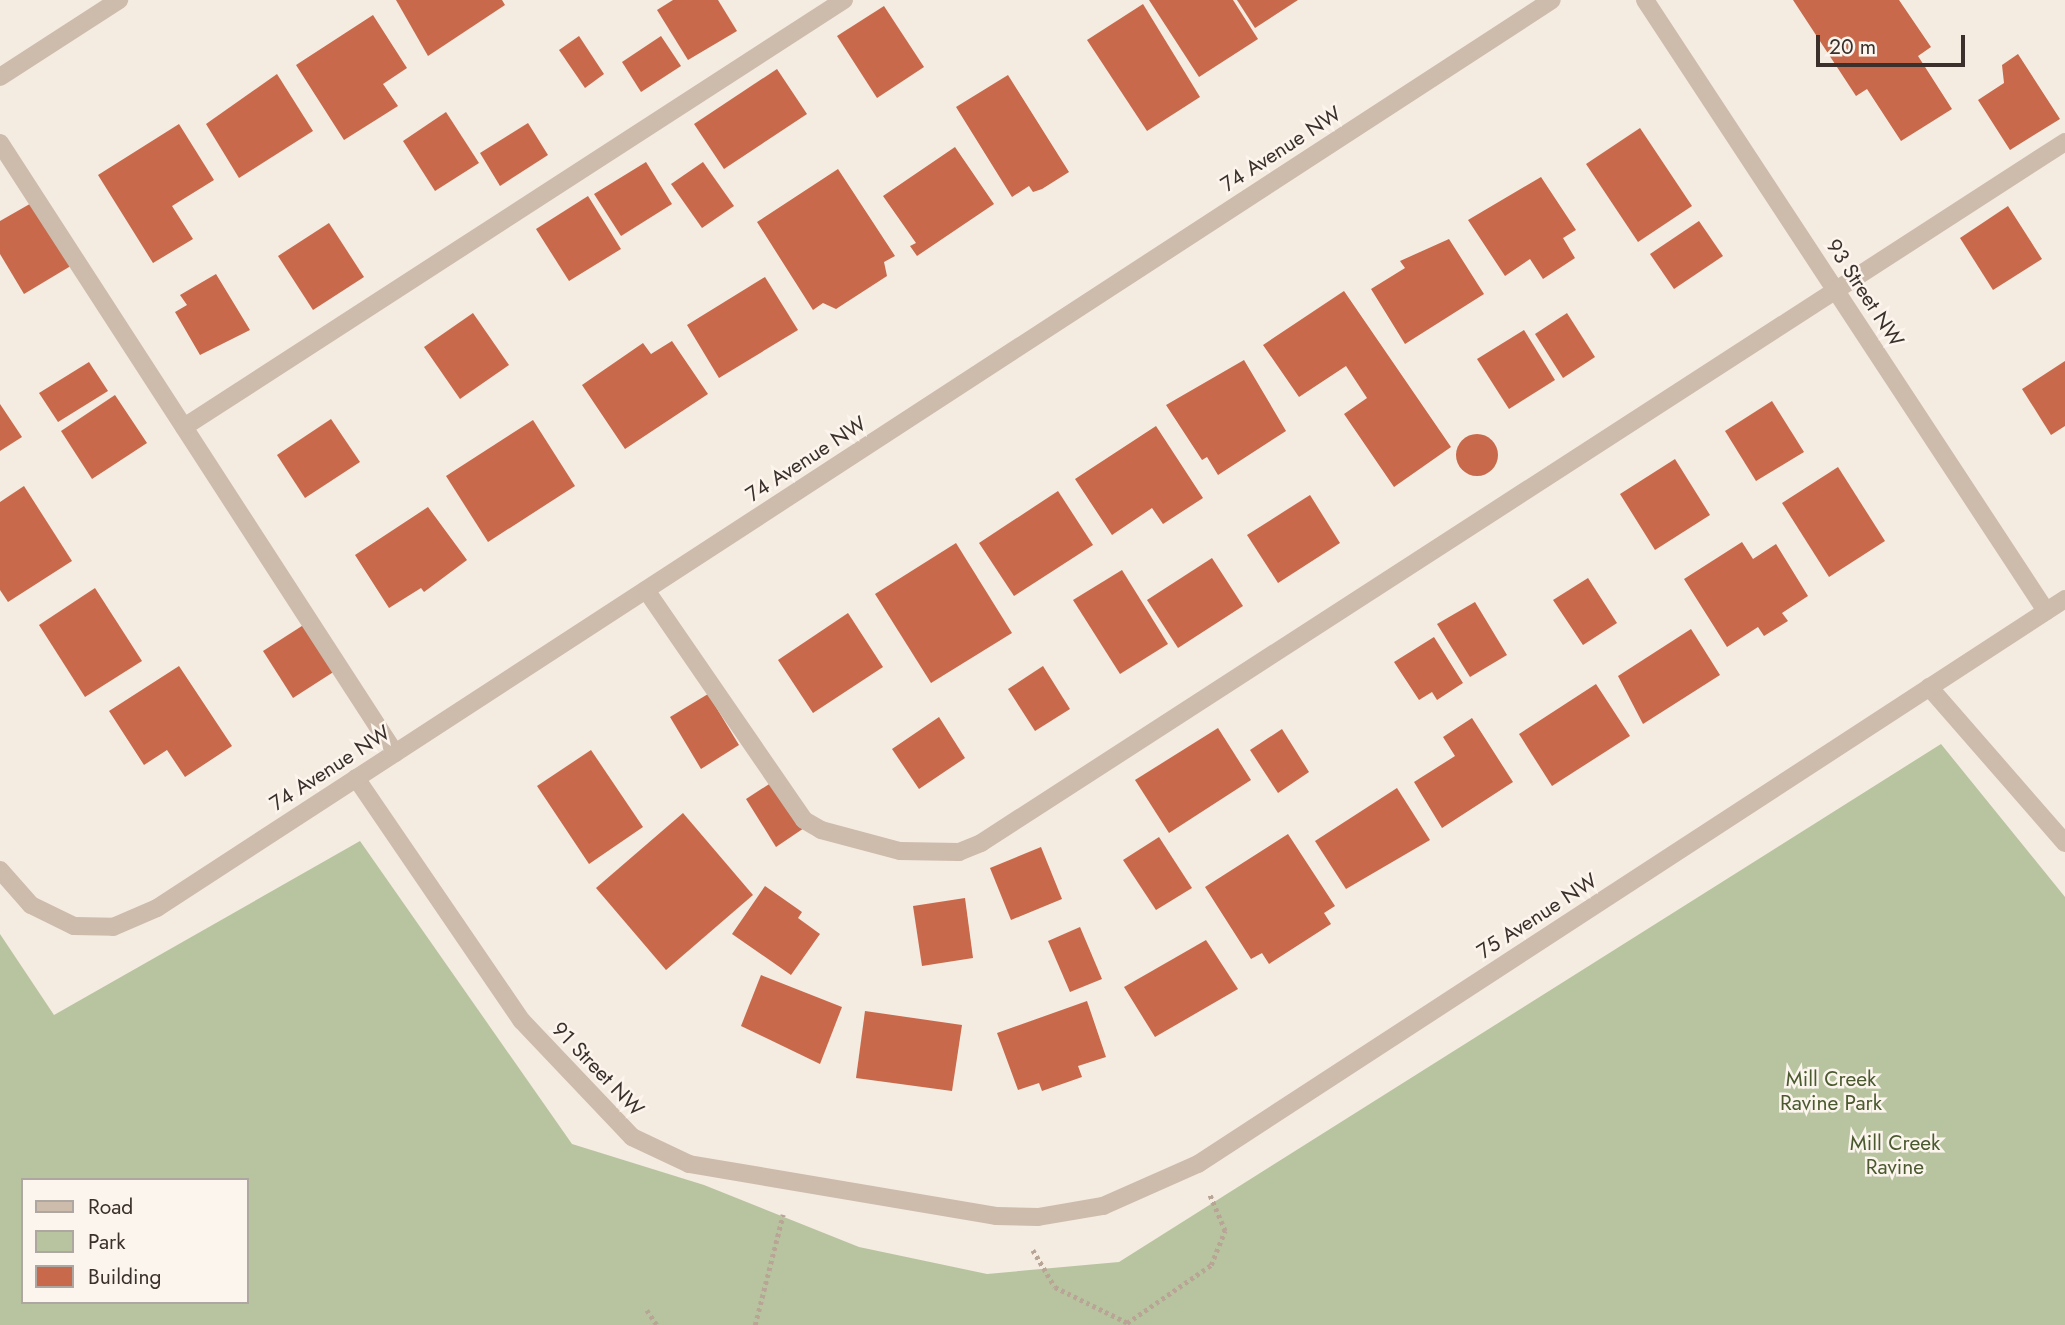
<!DOCTYPE html>
<html>
<head>
<meta charset="utf-8">
<style>
  body { margin:0 }
  #map { position:relative; width:2065px; height:1325px; overflow:hidden; background:#f4ebe1; font-family:Jost,sans-serif }
  div>[style] { position:absolute }
  .green>* { inset:0; background:#b8c4a0 }
  .building>* { inset:0; background:#c8694b }
  .round { border-radius:50% }
  .path>* { height:4.5px; margin-top:-2.25px; transform-origin:0; background:repeating-linear-gradient(90deg,#b9a596 0 3.5px,transparent 0 7px) }
  .minor>* { height:18px; margin:-9px; padding:0 9px; transform-origin:9px; border-radius:9px; background:#cdbbac }
  span { translate:-50% -50%; white-space:nowrap; text-align:center; line-height:1.15; -webkit-text-stroke:5px #fbf5ee; paint-order:stroke }
  .street-label { font-size:21px; color:#3b302b }
  .park-label { font-size:21px; color:#4a5a2e }
  .legend { position:absolute; left:21px; top:1178px; width:228px; height:126px; box-sizing:border-box; background:#fbf5ee; border:2px solid #aea6a0; margin:0; padding:9px 12px; list-style:none; font-size:21px; color:#3b302b }
  .legend li { display:flex; align-items:center; gap:14px; height:35px }
  .legend b { width:35px; border:2px solid #aea6a0 }
  .scale { position:absolute; left:1816px; top:35px; width:149px; height:32px; box-sizing:border-box; border:4px solid #3b302b; border-top:0; padding-left:9px; font-size:21px; line-height:24px; white-space:nowrap; color:#3b302b; -webkit-text-stroke:5px #fbf5ee; paint-order:stroke }
</style>
</head>
<body>
<div id="map">
  <div class="green">
    <i style="clip-path:polygon(evenodd,1941px 744px,2065px 897px,2065px 1325px,0 1325px,0 934px,54px 1015px,360px 841px,572px 1144px,704px 1185px,859px 1247px,987px 1274px,1119px 1262px,1941px 744px,23px 1180px,247px 1180px,247px 1302px,23px 1302px,23px 1180px)"></i>
  </div>
  <div class="building">
    <i style="clip-path:polygon(396px 0,502px 0,505px 5px,428px 56px)"></i>
    <i style="clip-path:polygon(673px 0,718px 0,737px 31px,688px 60px,657px 10px)"></i>
    <i style="clip-path:polygon(1149px 0,1233px 0,1258px 39px,1199px 77px)"></i>
    <i style="clip-path:polygon(1237px 0,1298px 0,1255px 28px)"></i>
    <i style="clip-path:polygon(1793px 0,1899px 0,1931px 47px,1918px 56px,1952px 109px,1901px 141px,1867px 89px,1856px 96px)"></i>
    <i style="clip-path:polygon(1143px 4px,1200px 97px,1147px 131px,1087px 40px)"></i>
    <i style="clip-path:polygon(884px 6px,924px 67px,877px 98px,837px 36px)"></i>
    <i style="clip-path:polygon(373px 15px,407px 68px,383px 84px,398px 106px,344px 140px,296px 65px)"></i>
    <i style="clip-path:polygon(579px 36px,604px 74px,585px 88px,559px 50px)"></i>
    <i style="clip-path:polygon(661px 36px,681px 66px,641px 92px,622px 62px)"></i>
    <i style="clip-path:polygon(2018px 54px,2060px 119px,2010px 150px,1978px 100px,2004px 83px,2002px 65px)"></i>
    <i style="clip-path:polygon(777px 69px,807px 114px,724px 169px,694px 124px)"></i>
    <i style="clip-path:polygon(277px 74px,313px 131px,239px 178px,206px 124px)"></i>
    <i style="clip-path:polygon(1008px 75px,1069px 172px,1042px 189px,1033px 192px,1029px 186px,1012px 197px,956px 107px)"></i>
    <i style="clip-path:polygon(446px 112px,479px 163px,435px 191px,403px 141px)"></i>
    <i style="clip-path:polygon(528px 123px,548px 155px,500px 186px,480px 153px)"></i>
    <i style="clip-path:polygon(179px 124px,214px 180px,172px 206px,193px 239px,153px 263px,98px 175px)"></i>
    <i style="clip-path:polygon(1640px 128px,1692px 206px,1638px 242px,1586px 164px)"></i>
    <i style="clip-path:polygon(955px 147px,994px 204px,917px 256px,910px 246px,916px 243px,883px 196px)"></i>
    <i style="clip-path:polygon(646px 162px,672px 204px,621px 236px,594px 194px)"></i>
    <i style="clip-path:polygon(703px 162px,734px 206px,702px 228px,671px 184px)"></i>
    <i style="clip-path:polygon(838px 169px,895px 256px,884px 262px,887px 276px,836px 309px,823px 303px,813px 310px,757px 222px)"></i>
    <i style="clip-path:polygon(1541px 177px,1576px 230px,1563px 238px,1575px 258px,1543px 279px,1530px 259px,1505px 276px,1468px 220px)"></i>
    <i style="clip-path:polygon(588px 196px,621px 249px,569px 281px,536px 229px)"></i>
    <i style="clip-path:polygon(35px 201px,74px 264px,24px 294px,0 254px,0 221px)"></i>
    <i style="clip-path:polygon(2008px 206px,2042px 259px,1993px 290px,1960px 238px)"></i>
    <i style="clip-path:polygon(1699px 221px,1723px 256px,1674px 289px,1650px 254px)"></i>
    <i style="clip-path:polygon(329px 223px,364px 277px,313px 310px,278px 256px)"></i>
    <i style="clip-path:polygon(1449px 239px,1484px 294px,1405px 344px,1371px 289px,1405px 268px,1400px 261px)"></i>
    <i style="clip-path:polygon(216px 274px,250px 330px,200px 355px,175px 312px,187px 305px,180px 295px)"></i>
    <i style="clip-path:polygon(765px 277px,798px 330px,719px 378px,687px 325px)"></i>
    <i style="clip-path:polygon(1344px 291px,1451px 447px,1394px 487px,1344px 414px,1367px 398px,1346px 366px,1299px 397px,1263px 345px)"></i>
    <i style="clip-path:polygon(473px 313px,509px 365px,460px 399px,424px 347px)"></i>
    <i style="clip-path:polygon(1567px 313px,1595px 357px,1563px 378px,1535px 334px)"></i>
    <i style="clip-path:polygon(1524px 330px,1555px 380px,1509px 409px,1477px 359px)"></i>
    <i style="clip-path:polygon(672px 341px,708px 394px,625px 449px,582px 385px,643px 343px,651px 354px)"></i>
    <i style="clip-path:polygon(1244px 360px,1286px 431px,1218px 475px,1207px 457px,1202px 460px,1166px 405px)"></i>
    <i style="clip-path:polygon(2065px 361px,2065px 426px,2051px 435px,2022px 389px)"></i>
    <i style="clip-path:polygon(89px 362px,108px 391px,58px 422px,39px 393px)"></i>
    <i style="clip-path:polygon(115px 395px,147px 443px,92px 479px,61px 431px)"></i>
    <i style="clip-path:polygon(1772px 401px,1804px 452px,1756px 481px,1725px 431px)"></i>
    <i style="clip-path:polygon(0 404px,22px 437px,0 451px)"></i>
    <i style="clip-path:polygon(331px 419px,360px 462px,305px 498px,277px 455px)"></i>
    <i style="clip-path:polygon(533px 420px,575px 486px,488px 542px,446px 476px)"></i>
    <i style="clip-path:polygon(1156px 426px,1203px 498px,1163px 524px,1152px 508px,1112px 535px,1075px 479px)"></i>
    <i class="round" style="left:1456px;top:434px;width:42px;height:42px"></i>
    <i style="clip-path:polygon(1675px 459px,1710px 515px,1655px 550px,1620px 494px)"></i>
    <i style="clip-path:polygon(1838px 467px,1885px 541px,1829px 577px,1782px 503px)"></i>
    <i style="clip-path:polygon(24px 486px,72px 561px,8px 602px,0 590px,0 502px)"></i>
    <i style="clip-path:polygon(1058px 491px,1093px 545px,1014px 596px,979px 543px)"></i>
    <i style="clip-path:polygon(1310px 495px,1340px 543px,1278px 583px,1247px 535px)"></i>
    <i style="clip-path:polygon(428px 507px,467px 560px,424px 592px,421px 588px,389px 608px,355px 555px)"></i>
    <i style="clip-path:polygon(1742px 542px,1753px 559px,1776px 544px,1808px 596px,1782px 613px,1788px 621px,1764px 636px,1758px 627px,1727px 647px,1684px 579px)"></i>
    <i style="clip-path:polygon(956px 543px,1012px 633px,931px 683px,875px 594px)"></i>
    <i style="clip-path:polygon(1212px 558px,1243px 606px,1178px 648px,1147px 600px)"></i>
    <i style="clip-path:polygon(1122px 570px,1168px 644px,1120px 674px,1073px 600px)"></i>
    <i style="clip-path:polygon(1588px 578px,1617px 623px,1583px 645px,1553px 600px)"></i>
    <i style="clip-path:polygon(95px 588px,142px 661px,85px 697px,39px 625px)"></i>
    <i style="clip-path:polygon(1475px 602px,1507px 655px,1470px 677px,1437px 624px)"></i>
    <i style="clip-path:polygon(848px 613px,883px 667px,813px 713px,778px 660px)"></i>
    <i style="clip-path:polygon(305px 624px,335px 671px,293px 698px,263px 651px)"></i>
    <i style="clip-path:polygon(1691px 629px,1720px 675px,1643px 724px,1618px 676px)"></i>
    <i style="clip-path:polygon(1434px 637px,1463px 683px,1437px 700px,1432px 692px,1419px 700px,1394px 662px)"></i>
    <i style="clip-path:polygon(179px 666px,232px 746px,185px 777px,167px 750px,144px 765px,109px 711px)"></i>
    <i style="clip-path:polygon(1043px 666px,1070px 709px,1035px 731px,1008px 689px)"></i>
    <i style="clip-path:polygon(1596px 684px,1630px 736px,1552px 786px,1519px 734px)"></i>
    <i style="clip-path:polygon(708px 694px,739px 745px,701px 769px,670px 717px)"></i>
    <i style="clip-path:polygon(939px 717px,965px 758px,919px 789px,892px 749px)"></i>
    <i style="clip-path:polygon(1472px 718px,1513px 782px,1442px 828px,1414px 782px,1455px 756px,1443px 737px)"></i>
    <i style="clip-path:polygon(1218px 728px,1251px 780px,1169px 833px,1135px 780px)"></i>
    <i style="clip-path:polygon(1282px 729px,1309px 772px,1278px 793px,1250px 750px)"></i>
    <i style="clip-path:polygon(591px 750px,643px 827px,589px 864px,537px 786px)"></i>
    <i style="clip-path:polygon(780px 777px,810px 824px,776px 847px,746px 799px)"></i>
    <i style="clip-path:polygon(1397px 788px,1430px 840px,1346px 889px,1315px 841px)"></i>
    <i style="clip-path:polygon(683px 813px,753px 895px,666px 970px,596px 888px)"></i>
    <i style="clip-path:polygon(1288px 834px,1335px 906px,1324px 913px,1331px 924px,1269px 964px,1262px 953px,1251px 959px,1205px 887px)"></i>
    <i style="clip-path:polygon(1159px 837px,1192px 888px,1156px 910px,1123px 860px)"></i>
    <i style="clip-path:polygon(1041px 847px,1062px 899px,1011px 920px,990px 868px)"></i>
    <i style="clip-path:polygon(765px 886px,802px 912px,798px 918px,820px 934px,791px 975px,732px 934px)"></i>
    <i style="clip-path:polygon(965px 898px,973px 958px,922px 966px,913px 906px)"></i>
    <i style="clip-path:polygon(1080px 927px,1102px 979px,1070px 992px,1048px 941px)"></i>
    <i style="clip-path:polygon(1206px 940px,1238px 989px,1155px 1037px,1124px 987px)"></i>
    <i style="clip-path:polygon(761px 975px,842px 1007px,820px 1064px,741px 1026px)"></i>
    <i style="clip-path:polygon(1087px 1001px,1106px 1057px,1078px 1066px,1082px 1077px,1042px 1091px,1039px 1083px,1018px 1090px,997px 1033px)"></i>
    <i style="clip-path:polygon(865px 1011px,962px 1025px,952px 1091px,856px 1078px)"></i>
  </div>
  <div class="path">
    <i style="left:1033px;top:1250px;width:43px;rotate:59.3deg"></i>
    <i style="left:1055px;top:1287px;width:81px;rotate:26.3deg"></i>
    <i style="left:647px;top:1310px;width:18px;rotate:56deg"></i>
    <i style="left:1127px;top:1323px;width:102px;rotate:-34.6deg"></i>
    <i style="left:1211px;top:1265px;width:37px;rotate:-68deg"></i>
    <i style="left:1225px;top:1231px;width:39px;rotate:-113deg"></i>
    <i style="left:755px;top:1325px;width:114px;rotate:-75.8deg"></i>
  </div>
  <div class="minor">
    <i style="left:1645px;top:0;width:731px;rotate:56.72deg"></i>
    <i style="left:0;top:77px;width:142px;rotate:-32.9deg"></i>
    <i style="left:0;top:143px;width:727px;rotate:57.08deg"></i>
    <i style="left:184px;top:427px;width:786px;rotate:-32.9deg"></i>
    <i style="left:646px;top:590px;width:279px;rotate:55.5deg"></i>
    <i style="left:804px;top:820px;width:20px;rotate:30deg"></i>
    <i style="left:821px;top:830px;width:82px;rotate:14.9deg"></i>
    <i style="left:900px;top:851px;width:59px;rotate:1deg"></i>
    <i style="left:959px;top:852px;width:24px;rotate:-22deg"></i>
    <i style="left:981px;top:843px;width:1291px;rotate:-32.89deg"></i>
    <i style="left:1929px;top:687px;width:207px;rotate:48.9deg"></i>
    <i style="left:356px;top:778px;width:294px;rotate:55.7deg"></i>
    <i style="left:522px;top:1021px;width:160px;rotate:46.5deg"></i>
    <i style="left:632px;top:1137px;width:63px;rotate:25.3deg"></i>
    <i style="left:689px;top:1164px;width:311px;rotate:9.6deg"></i>
    <i style="left:996px;top:1216px;width:42px;rotate:1.4deg"></i>
    <i style="left:1038px;top:1217px;width:66px;rotate:-9.6deg"></i>
    <i style="left:1103px;top:1206px;width:104px;rotate:-23.9deg"></i>
    <i style="left:1198px;top:1164px;width:1035px;rotate:-33.09deg"></i>
    <i style="left:0;top:870px;width:47px;rotate:48.5deg"></i>
    <i style="left:31px;top:905px;width:48px;rotate:26deg"></i>
    <i style="left:74px;top:926px;width:39px;rotate:1deg"></i>
    <i style="left:113px;top:927px;width:48px;rotate:-23.4deg"></i>
    <i style="left:157px;top:908px;width:1664px;rotate:-33.06deg"></i>
  </div>
  <div class="street-label">
    <span style="left:1281px;top:149px;rotate:-33deg">74 Avenue NW</span>
    <span style="left:1865px;top:293px;rotate:57deg">93 Street NW</span>
    <span style="left:806px;top:459px;rotate:-33deg">74 Avenue NW</span>
    <span style="left:330px;top:768px;rotate:-33deg">74 Avenue NW</span>
    <span style="left:1537px;top:916px;rotate:-33deg">75 Avenue NW</span>
    <span style="left:598px;top:1069px;rotate:46deg">91 Street NW</span>
  </div>
  <div class="park-label">
    <span style="left:1831px;top:1091px">Mill Creek<br>Ravine Park</span>
    <span style="left:1895px;top:1155px">Mill Creek<br>Ravine</span>
  </div>
  <ul class="legend">
  <li><b style="height:9px;background:#cdbbac"></b>Road</li>
  <li><b style="height:19px;background:#b8c4a0"></b>Park</li>
  <li><b style="height:19px;background:#c8694b"></b>Building</li>
  </ul>
  <div class="scale">20 m</div>
</div>
</body>
</html>
